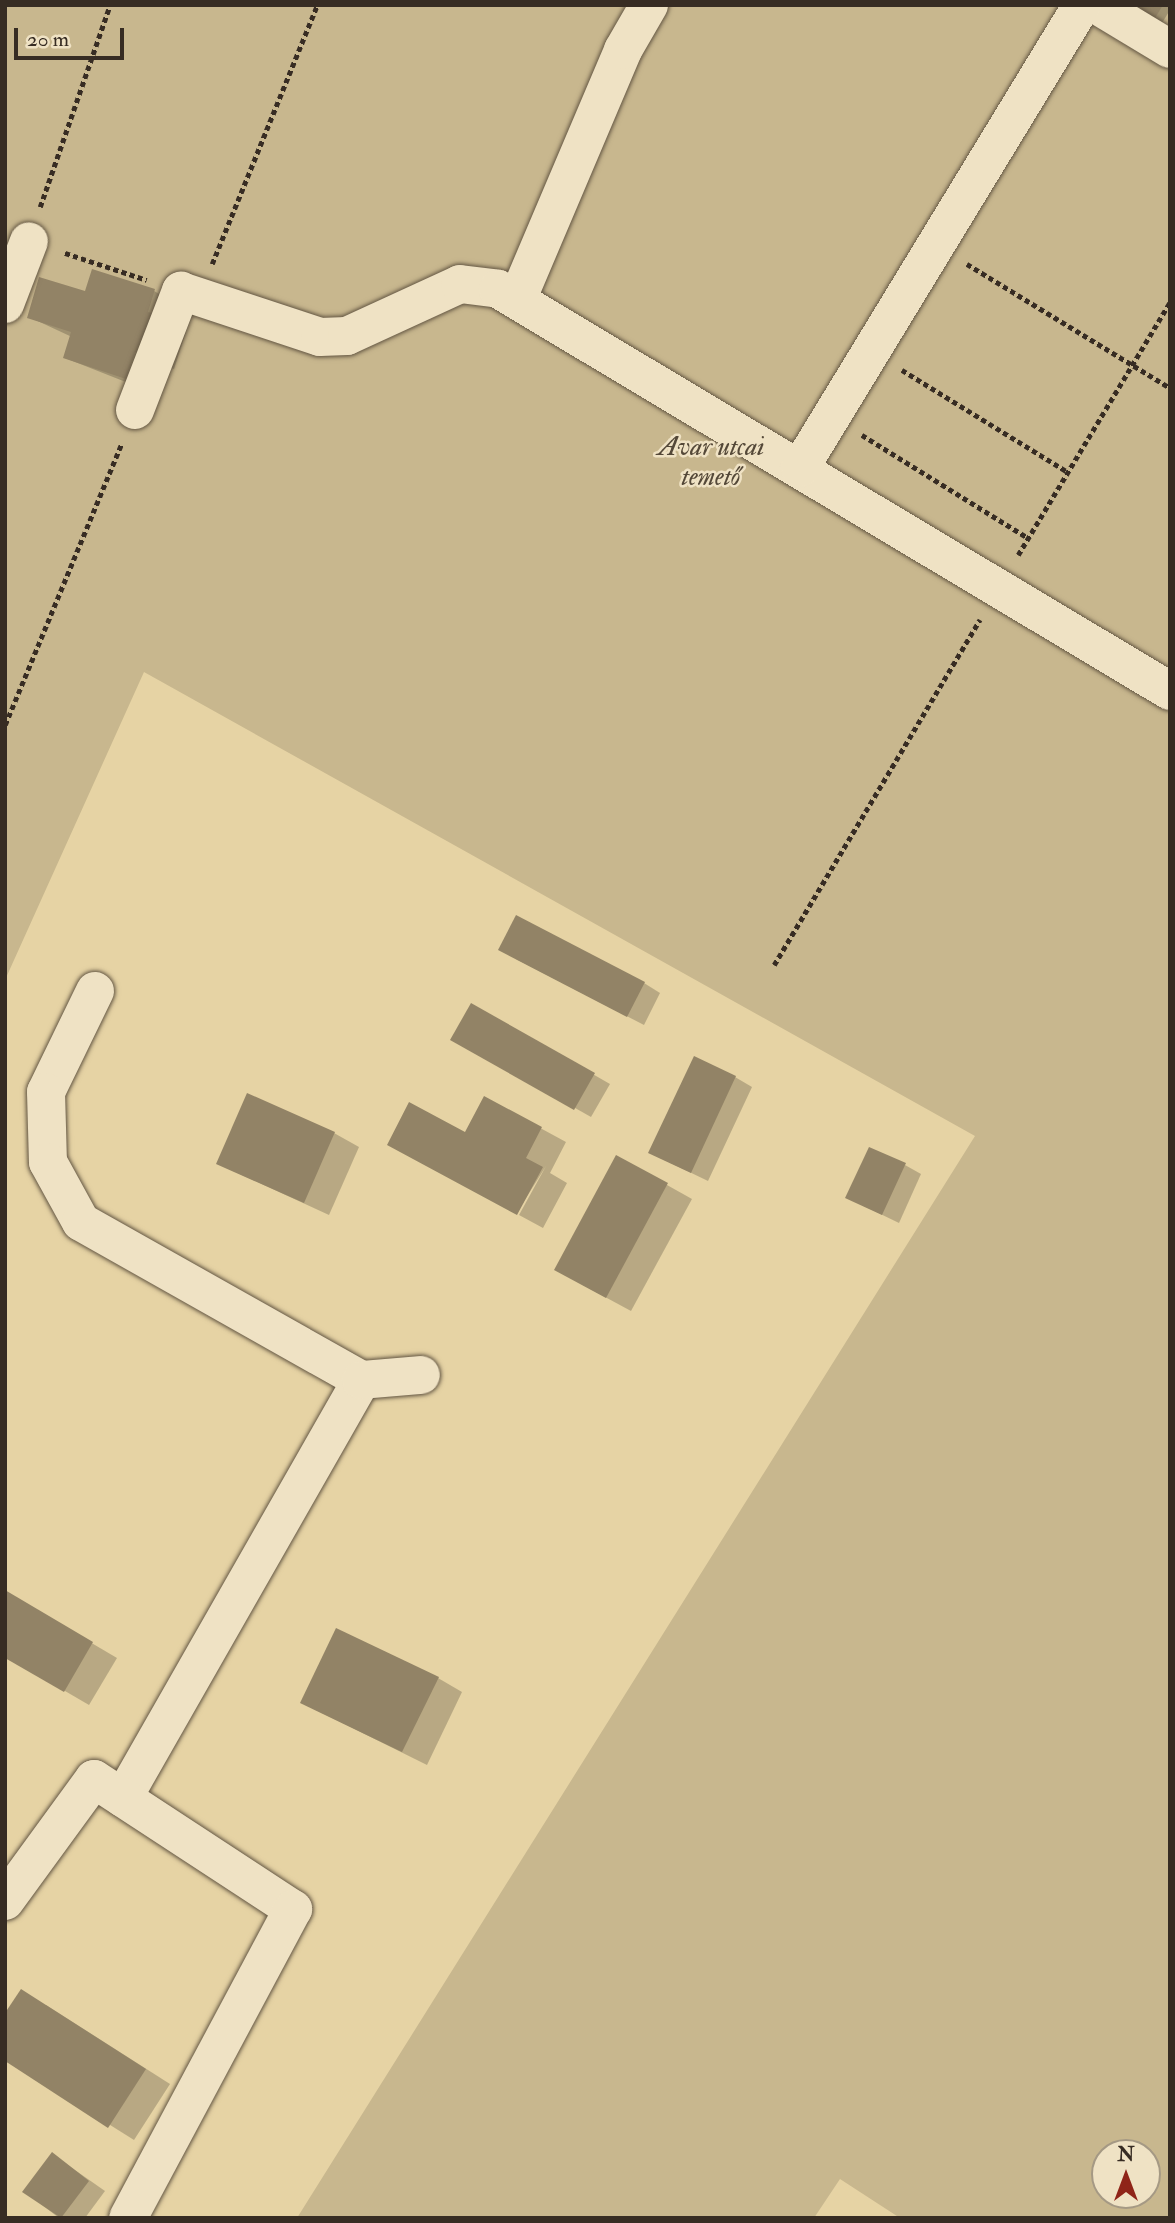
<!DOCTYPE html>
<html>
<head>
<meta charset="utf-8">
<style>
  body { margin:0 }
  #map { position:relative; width:1175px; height:2223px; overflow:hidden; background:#e6d3a4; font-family:"IM FELL Double Pica",serif }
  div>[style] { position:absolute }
  .green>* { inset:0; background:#c8b78e }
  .shadow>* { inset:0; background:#0003 }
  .building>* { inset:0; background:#928366 }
  .path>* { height:4.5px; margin-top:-2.25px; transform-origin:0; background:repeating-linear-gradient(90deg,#372c23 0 5px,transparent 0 8.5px) }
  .roads { filter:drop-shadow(0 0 2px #635643) drop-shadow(0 0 2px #635643) }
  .minor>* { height:38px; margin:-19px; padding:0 19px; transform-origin:19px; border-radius:19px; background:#efe2c4 }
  span { translate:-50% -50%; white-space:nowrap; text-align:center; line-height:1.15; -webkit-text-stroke:5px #efe2c4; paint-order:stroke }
  .park-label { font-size:26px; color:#544838; font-style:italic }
  .frame { position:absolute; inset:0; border:7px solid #372c23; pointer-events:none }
  .north { position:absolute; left:1091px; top:2139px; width:70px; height:70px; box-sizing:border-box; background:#efe2c4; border:2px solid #a59984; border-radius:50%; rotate:0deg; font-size:19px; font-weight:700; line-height:28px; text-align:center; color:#372c23 }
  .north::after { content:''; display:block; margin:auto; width:24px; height:32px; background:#8f2418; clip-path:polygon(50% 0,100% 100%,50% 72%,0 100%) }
  .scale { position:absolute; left:14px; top:28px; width:110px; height:32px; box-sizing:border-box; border:4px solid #372c23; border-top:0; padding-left:9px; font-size:21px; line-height:24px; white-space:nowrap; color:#372c23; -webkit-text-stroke:5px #efe2c4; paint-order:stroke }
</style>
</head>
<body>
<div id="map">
  <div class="green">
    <i style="clip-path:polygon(evenodd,5px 5px,1170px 5px,1170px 2218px,900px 2218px,840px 2179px,814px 2218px,297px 2218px,975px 1136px,144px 672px,5px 980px,5px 5px,1105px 2153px,1147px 2153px,1147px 2195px,1105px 2195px,1105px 2153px)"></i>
  </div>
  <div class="shadow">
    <i style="clip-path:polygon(1123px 5px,1170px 5px,1170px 10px,1157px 31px)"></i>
    <i style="clip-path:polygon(154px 291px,179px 305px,173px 324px,186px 332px,174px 369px,160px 365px,151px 392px,65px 358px,72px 337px,29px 317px,86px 293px)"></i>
    <i style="clip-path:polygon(516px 959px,644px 983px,660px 993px,644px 1025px)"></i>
    <i style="clip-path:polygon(472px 1005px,610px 1084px,591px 1117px,453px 1039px)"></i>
    <i style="clip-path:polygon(735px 1077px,752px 1087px,708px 1181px,650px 1153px)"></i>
    <i style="clip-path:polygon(485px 1098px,566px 1142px,550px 1173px,567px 1183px,543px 1228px,519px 1215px,546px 1166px,516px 1214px,466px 1134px)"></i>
    <i style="clip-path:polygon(334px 1133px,359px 1147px,329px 1215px,218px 1164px)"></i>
    <i style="clip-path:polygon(617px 1157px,692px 1199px,631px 1311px,581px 1284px)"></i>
    <i style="clip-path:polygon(905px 1165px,921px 1174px,899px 1223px,864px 1206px)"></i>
    <i style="clip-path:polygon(5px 1592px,117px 1658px,89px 1705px,5px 1656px)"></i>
    <i style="clip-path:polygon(438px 1678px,462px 1692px,427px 1765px,302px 1703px)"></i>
    <i style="clip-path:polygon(46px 2005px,170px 2084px,134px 2140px,5px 2059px)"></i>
    <i style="clip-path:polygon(52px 2154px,105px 2191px,85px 2218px,59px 2218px,24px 2191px)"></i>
  </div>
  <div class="building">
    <i style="clip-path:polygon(1121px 5px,1163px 5px,1149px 28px)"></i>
    <i style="clip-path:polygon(92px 269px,155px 289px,148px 312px,162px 316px,149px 357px,135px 352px,126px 379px,63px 358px,71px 332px,27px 318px,39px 277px,85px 291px)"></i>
    <i style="clip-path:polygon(516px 915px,645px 982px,627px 1017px,498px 950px)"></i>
    <i style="clip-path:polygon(471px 1003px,595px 1073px,574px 1110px,450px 1040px)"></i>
    <i style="clip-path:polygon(694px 1056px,736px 1076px,691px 1173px,648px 1153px)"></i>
    <i style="clip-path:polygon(247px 1093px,335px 1132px,304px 1203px,216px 1164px)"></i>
    <i style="clip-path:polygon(484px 1096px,542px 1127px,526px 1158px,543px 1167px,517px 1215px,387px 1145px,409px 1102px,465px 1132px)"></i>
    <i style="clip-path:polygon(869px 1147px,906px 1163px,882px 1215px,845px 1198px)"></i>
    <i style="clip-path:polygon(616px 1155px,668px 1183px,606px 1298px,554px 1270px)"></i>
    <i style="clip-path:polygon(5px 1590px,93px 1642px,64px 1692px,5px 1658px)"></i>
    <i style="clip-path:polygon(336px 1628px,439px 1677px,402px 1752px,300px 1703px)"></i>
    <i style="clip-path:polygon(21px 1989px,146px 2069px,108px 2128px,5px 2061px,5px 2013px)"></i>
    <i style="clip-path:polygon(52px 2152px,89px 2181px,61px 2218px,22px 2192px)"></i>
  </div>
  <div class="path">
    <i style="left:40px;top:207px;width:214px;rotate:-70.9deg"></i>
    <i style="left:65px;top:253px;width:86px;rotate:18.2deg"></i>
    <i style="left:212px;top:264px;width:279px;rotate:-67.9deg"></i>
    <i style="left:967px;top:264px;width:238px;rotate:31.4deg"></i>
    <i style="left:902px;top:370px;width:195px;rotate:31.6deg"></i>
    <i style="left:862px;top:435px;width:195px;rotate:31.8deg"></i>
    <i style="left:1018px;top:555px;width:295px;rotate:-59deg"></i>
    <i style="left:5px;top:725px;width:303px;rotate:-67.5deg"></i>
    <i style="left:774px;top:965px;width:402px;rotate:-59.2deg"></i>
  </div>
  <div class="roads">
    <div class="minor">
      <i style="left:1097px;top:5px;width:85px;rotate:31.1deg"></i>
      <i style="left:517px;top:300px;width:272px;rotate:-67deg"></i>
      <i style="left:623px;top:50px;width:52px;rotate:-60deg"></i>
      <i style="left:5px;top:304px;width:67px;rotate:-69.1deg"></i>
      <i style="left:135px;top:410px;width:128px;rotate:-68.9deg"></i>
      <i style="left:181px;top:291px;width:146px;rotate:18.3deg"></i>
      <i style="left:320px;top:337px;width:27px;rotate:-2deg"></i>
      <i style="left:347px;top:336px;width:124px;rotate:-24.7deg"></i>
      <i style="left:460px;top:284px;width:38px;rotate:7deg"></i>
      <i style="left:498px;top:289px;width:783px;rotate:30.89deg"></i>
      <i style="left:800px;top:468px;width:542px;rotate:-58.66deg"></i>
      <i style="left:95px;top:991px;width:112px;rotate:115.9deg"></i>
      <i style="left:46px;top:1092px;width:70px;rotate:88.4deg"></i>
      <i style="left:48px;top:1162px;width:68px;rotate:61.2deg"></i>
      <i style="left:81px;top:1222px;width:322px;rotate:29.4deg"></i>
      <i style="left:123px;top:1798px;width:481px;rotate:-60.3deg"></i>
      <i style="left:361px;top:1380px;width:60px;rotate:-4.8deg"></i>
      <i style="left:5px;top:1901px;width:151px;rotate:-53.9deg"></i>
      <i style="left:94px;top:1779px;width:238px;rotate:33.2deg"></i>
      <i style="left:293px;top:1909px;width:350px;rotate:118.1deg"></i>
    </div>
  </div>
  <div class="park-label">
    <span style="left:711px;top:463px">Avar utcai<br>temető</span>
  </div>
  <div class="frame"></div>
  <div class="north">N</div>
  <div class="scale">20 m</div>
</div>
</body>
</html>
